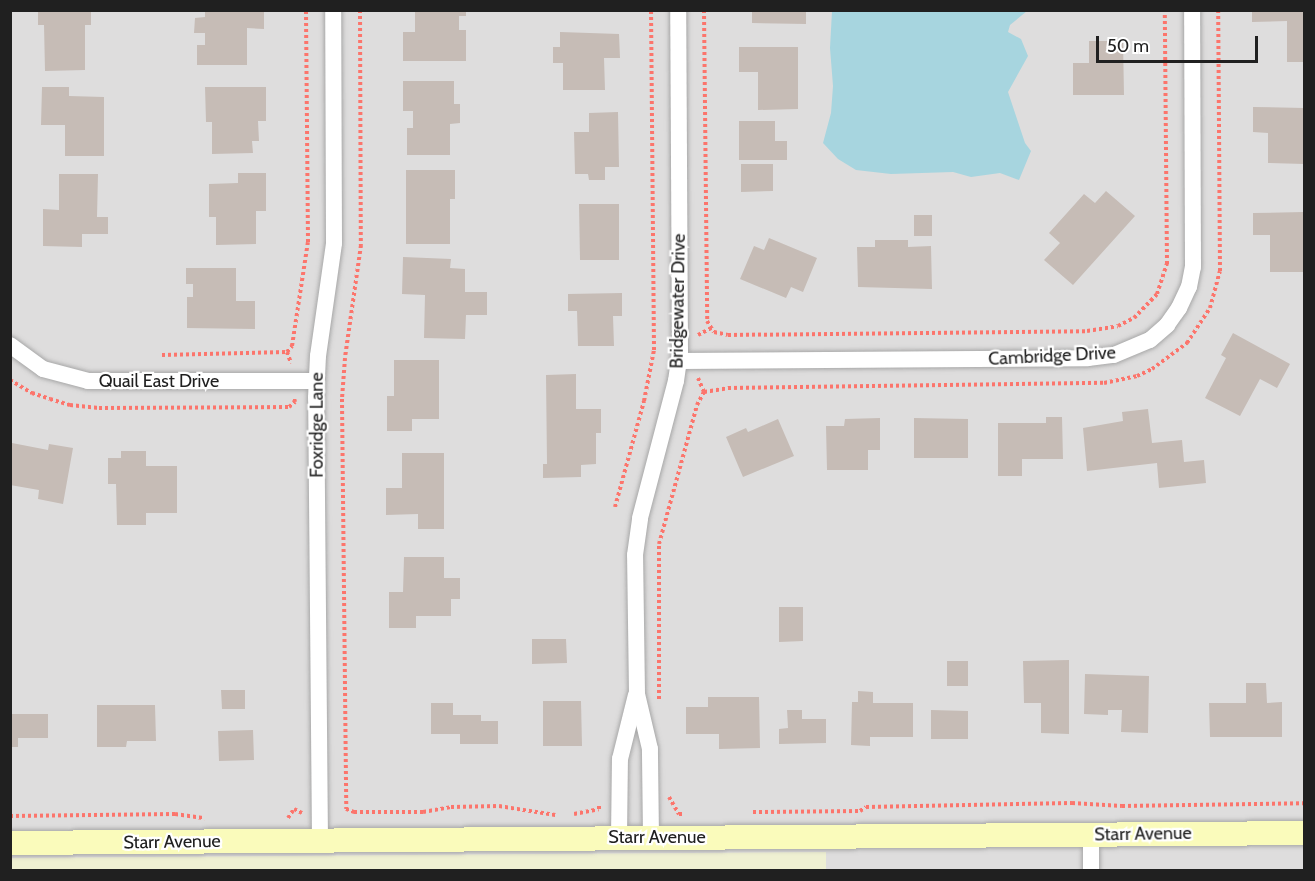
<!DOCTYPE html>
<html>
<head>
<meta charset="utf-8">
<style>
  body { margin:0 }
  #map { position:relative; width:1315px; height:881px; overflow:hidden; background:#f1ede7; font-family:Cabin,sans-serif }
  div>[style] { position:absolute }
  .residential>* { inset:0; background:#dedddd }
  .farmland>* { inset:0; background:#eff0d2 }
  .water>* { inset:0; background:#a7d5df }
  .building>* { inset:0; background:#c6bcb6 }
  .path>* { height:4px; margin-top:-2px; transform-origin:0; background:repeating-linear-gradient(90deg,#fc756c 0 3px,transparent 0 6px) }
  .roads { filter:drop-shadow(0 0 2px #a7a7a7) drop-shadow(0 0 2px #a7a7a7) }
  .street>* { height:16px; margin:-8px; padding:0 8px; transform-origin:8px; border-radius:8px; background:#fff }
  .secondary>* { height:24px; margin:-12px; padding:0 12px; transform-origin:12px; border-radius:12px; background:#fafbbb }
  span { translate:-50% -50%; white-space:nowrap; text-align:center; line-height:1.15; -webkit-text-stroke:4.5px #fff; paint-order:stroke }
  .street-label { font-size:18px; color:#202020 }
  .frame { position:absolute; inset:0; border:12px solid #202020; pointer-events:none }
  .scale { position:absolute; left:1096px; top:36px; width:162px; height:27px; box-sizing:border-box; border:3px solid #202020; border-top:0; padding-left:8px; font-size:18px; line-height:21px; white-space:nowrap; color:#202020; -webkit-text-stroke:4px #fff; paint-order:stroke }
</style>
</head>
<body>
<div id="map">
  <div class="residential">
    <i style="clip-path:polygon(10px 11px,1304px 11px,1304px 870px,826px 870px,826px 852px,11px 858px)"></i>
  </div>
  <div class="farmland">
    <i style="clip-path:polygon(826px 852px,826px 870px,10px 870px,11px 858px)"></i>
  </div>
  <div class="water">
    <i style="clip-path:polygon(832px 11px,1027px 11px,1010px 25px,1008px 32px,1021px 39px,1028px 56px,1008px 92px,1025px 143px,1031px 151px,1019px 180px,1000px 173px,971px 177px,953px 172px,891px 174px,856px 170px,838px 159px,823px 143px,831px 113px,833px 86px,830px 48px)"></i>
  </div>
  <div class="building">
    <i style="clip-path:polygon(38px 10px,91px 10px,91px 25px,85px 25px,85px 70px,45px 71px,44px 25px,38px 25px)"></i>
    <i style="clip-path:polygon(205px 10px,264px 10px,264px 29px,247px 28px,247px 65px,197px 65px,197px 45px,205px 45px,205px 33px,194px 33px,195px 18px,205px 17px)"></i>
    <i style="clip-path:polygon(415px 10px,466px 10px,466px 16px,459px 16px,459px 30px,466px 30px,466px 61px,403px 61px,403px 32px,415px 32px)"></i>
    <i style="clip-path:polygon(752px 10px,806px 10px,806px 24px,752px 23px)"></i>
    <i style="clip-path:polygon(1252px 10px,1304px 10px,1304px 62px,1287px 62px,1287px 21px,1252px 22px)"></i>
    <i style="clip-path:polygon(560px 32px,619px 34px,620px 58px,604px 58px,605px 90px,563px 90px,563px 63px,553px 63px,553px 47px,560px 47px)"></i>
    <i style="clip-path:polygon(1089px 41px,1123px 41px,1124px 95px,1073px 95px,1073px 63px,1089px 63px)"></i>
    <i style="clip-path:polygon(739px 47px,798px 47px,798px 109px,758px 110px,758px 72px,739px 72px)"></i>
    <i style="clip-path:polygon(403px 81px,454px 81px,454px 104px,460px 104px,460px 123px,450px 124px,450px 155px,407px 155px,407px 128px,413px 128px,413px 111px,403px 111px)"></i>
    <i style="clip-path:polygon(42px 87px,69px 87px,69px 96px,104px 97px,104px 156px,65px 156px,65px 125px,41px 125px)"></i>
    <i style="clip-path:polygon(205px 87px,266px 87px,266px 121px,258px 121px,259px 141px,252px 141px,253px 153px,212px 154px,212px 122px,206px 122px)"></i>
    <i style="clip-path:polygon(1253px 107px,1304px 108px,1304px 164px,1268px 163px,1268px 133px,1253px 132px)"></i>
    <i style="clip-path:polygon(618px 112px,619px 167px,605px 167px,605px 180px,589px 180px,588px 174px,575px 174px,574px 132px,589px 132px,589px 113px)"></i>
    <i style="clip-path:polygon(739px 121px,775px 121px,775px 141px,787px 141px,787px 160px,739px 160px)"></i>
    <i style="clip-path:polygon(741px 164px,773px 164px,773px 191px,741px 192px)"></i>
    <i style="clip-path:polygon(406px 170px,455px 170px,455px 199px,450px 199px,450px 244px,406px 244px)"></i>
    <i style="clip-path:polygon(238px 173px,266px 173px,266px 211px,256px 211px,256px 244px,216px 245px,216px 217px,209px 217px,209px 184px,238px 183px)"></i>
    <i style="clip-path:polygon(59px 174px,98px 174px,97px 217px,108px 217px,108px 234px,82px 234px,82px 247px,43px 246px,43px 209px,59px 210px)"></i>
    <i style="clip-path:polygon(1106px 191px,1135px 216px,1073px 285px,1044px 260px,1060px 243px,1049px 233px,1084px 194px,1095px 203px)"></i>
    <i style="clip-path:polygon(579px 204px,619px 204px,619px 260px,580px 260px)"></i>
    <i style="clip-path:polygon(1304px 212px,1304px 272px,1270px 272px,1270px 235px,1253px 235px,1253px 213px)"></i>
    <i style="clip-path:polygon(914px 215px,932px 215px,932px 236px,914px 236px)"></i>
    <i style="clip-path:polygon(769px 238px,817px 258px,803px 292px,791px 287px,786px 298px,740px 279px,754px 246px,764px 250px)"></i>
    <i style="clip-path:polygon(875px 240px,908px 240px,908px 247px,931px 246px,932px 289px,858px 287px,857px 247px,875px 247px)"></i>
    <i style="clip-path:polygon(403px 257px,451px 259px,450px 268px,465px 269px,465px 292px,487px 292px,487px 315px,466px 315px,465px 339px,424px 338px,425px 295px,402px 294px)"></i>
    <i style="clip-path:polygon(186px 268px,236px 268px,236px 301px,255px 301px,255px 329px,187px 328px,187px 297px,193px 297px,193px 284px,186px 284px)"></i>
    <i style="clip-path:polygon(622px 293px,622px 316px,613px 316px,614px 346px,578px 346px,577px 311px,568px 311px,568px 294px)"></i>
    <i style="clip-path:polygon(1233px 333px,1290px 364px,1277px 388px,1260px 379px,1240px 416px,1205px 398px,1226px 358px,1221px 355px)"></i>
    <i style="clip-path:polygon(394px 360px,439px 360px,439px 419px,412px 419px,412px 431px,387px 431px,387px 396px,394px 396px)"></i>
    <i style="clip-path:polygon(576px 374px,576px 409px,601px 409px,601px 433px,596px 433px,596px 464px,581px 465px,581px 477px,543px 478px,543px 464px,547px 464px,546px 375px)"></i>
    <i style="clip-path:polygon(1148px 409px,1152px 443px,1182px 440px,1184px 462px,1204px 460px,1206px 483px,1159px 488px,1157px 463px,1087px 471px,1083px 428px,1123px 421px,1122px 412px)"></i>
    <i style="clip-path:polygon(1046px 417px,1062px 417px,1063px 459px,1022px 459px,1022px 476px,998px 476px,998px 423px,1046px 423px)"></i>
    <i style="clip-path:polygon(880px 418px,880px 450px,868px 450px,868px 470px,827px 470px,826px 426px,844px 426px,845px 419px)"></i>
    <i style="clip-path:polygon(914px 418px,968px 419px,968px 458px,914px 458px)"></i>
    <i style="clip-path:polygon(778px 419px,794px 456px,743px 477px,726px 437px,746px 428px,748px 432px)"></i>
    <i style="clip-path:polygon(12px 443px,48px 450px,49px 444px,73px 448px,63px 504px,38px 499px,39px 490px,10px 485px)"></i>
    <i style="clip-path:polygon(121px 451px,146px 451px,146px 466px,177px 466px,177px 513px,146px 513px,146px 525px,117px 525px,116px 484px,108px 484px,108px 458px,121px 458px)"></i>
    <i style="clip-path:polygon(402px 453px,444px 453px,444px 529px,418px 529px,418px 514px,386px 515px,386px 488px,402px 488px)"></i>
    <i style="clip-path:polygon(404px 557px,444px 557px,444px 578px,460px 578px,460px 599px,451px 599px,451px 616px,416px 616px,416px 628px,389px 628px,389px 592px,403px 592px)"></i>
    <i style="clip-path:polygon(779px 607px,803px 607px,803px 641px,779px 642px)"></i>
    <i style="clip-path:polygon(532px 639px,566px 639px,567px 663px,532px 664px)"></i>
    <i style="clip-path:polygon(1069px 660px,1069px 734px,1041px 733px,1041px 703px,1024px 703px,1023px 661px)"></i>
    <i style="clip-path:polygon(947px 661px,968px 661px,968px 686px,947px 686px)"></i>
    <i style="clip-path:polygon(1085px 674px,1149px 676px,1148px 733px,1121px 732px,1122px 710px,1108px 710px,1108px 715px,1084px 714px)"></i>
    <i style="clip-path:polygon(1246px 683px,1266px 683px,1267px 703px,1282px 702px,1282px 737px,1210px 737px,1209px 703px,1246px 703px)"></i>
    <i style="clip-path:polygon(221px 690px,245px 690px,245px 709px,222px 709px)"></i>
    <i style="clip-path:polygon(858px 691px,873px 692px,873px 703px,913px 703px,913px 737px,870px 737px,870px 746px,851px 745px,852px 702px,858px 702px)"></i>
    <i style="clip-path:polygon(708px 697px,759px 697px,760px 748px,719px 749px,719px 734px,686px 734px,686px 707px,708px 707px)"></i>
    <i style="clip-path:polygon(543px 701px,581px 701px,582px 746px,543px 746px)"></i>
    <i style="clip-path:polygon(431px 703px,453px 703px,453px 715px,481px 715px,481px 721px,498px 721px,498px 744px,460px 744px,460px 734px,431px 734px)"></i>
    <i style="clip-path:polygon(97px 705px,155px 705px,156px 741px,127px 741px,126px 747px,97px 747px)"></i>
    <i style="clip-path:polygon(787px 710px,802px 710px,802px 719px,826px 719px,826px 743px,779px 744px,779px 729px,788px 728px)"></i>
    <i style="clip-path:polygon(931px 710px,968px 711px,968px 739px,931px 739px)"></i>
    <i style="clip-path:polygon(10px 714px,48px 714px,48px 738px,18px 738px,18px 747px,10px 747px)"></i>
    <i style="clip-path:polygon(253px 730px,254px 760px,219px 761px,218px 731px)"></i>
  </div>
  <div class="path">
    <i style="left:360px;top:10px;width:235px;rotate:89.8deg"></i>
    <i style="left:361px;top:245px;width:114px;rotate:98.1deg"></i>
    <i style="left:345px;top:358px;width:41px;rotate:94.2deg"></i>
    <i style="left:342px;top:399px;width:410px;rotate:89.4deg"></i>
    <i style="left:346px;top:809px;width:9px;rotate:21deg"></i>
    <i style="left:354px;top:812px;width:69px"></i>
    <i style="left:423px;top:812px;width:28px;rotate:-10deg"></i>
    <i style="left:451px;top:807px;width:48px;rotate:-1.2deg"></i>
    <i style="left:499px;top:806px;width:57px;rotate:9.1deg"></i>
    <i style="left:704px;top:10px;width:311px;rotate:89.4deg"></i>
    <i style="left:707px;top:321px;width:13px;rotate:58deg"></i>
    <i style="left:714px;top:332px;width:14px;rotate:12deg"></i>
    <i style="left:728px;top:335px;width:359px;rotate:-0.6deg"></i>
    <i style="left:1087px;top:331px;width:31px;rotate:-9deg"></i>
    <i style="left:1118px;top:326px;width:18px;rotate:-27deg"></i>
    <i style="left:1134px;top:318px;width:33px;rotate:-46deg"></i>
    <i style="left:1157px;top:294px;width:32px;rotate:-72deg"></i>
    <i style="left:1167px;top:264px;width:254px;rotate:-90.5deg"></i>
    <i style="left:698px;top:335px;width:15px;rotate:-28deg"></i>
    <i style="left:287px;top:352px;width:8px;rotate:-50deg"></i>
    <i style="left:292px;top:346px;width:105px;rotate:-81.3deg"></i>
    <i style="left:308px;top:242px;width:232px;rotate:-90.5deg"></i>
    <i style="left:162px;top:355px;width:125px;rotate:-1.4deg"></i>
    <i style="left:287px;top:352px;width:12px;rotate:70deg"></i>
    <i style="left:698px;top:378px;width:15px;rotate:67deg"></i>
    <i style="left:10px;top:380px;width:26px;rotate:31deg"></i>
    <i style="left:32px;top:393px;width:19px;rotate:18deg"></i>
    <i style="left:50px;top:399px;width:21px;rotate:17deg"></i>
    <i style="left:70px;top:405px;width:29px;rotate:6deg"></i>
    <i style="left:99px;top:408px;width:190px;rotate:-0.3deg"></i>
    <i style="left:289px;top:407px;width:8px;rotate:-40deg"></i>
    <i style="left:295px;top:402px;width:4px;rotate:-104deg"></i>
    <i style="left:615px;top:507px;width:110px;rotate:-74.7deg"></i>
    <i style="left:644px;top:401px;width:52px;rotate:-78.9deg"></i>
    <i style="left:654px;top:350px;width:340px;rotate:-90.5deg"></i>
    <i style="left:659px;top:699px;width:155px;rotate:-90deg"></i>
    <i style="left:659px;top:544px;width:144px;rotate:-74.7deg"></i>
    <i style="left:697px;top:405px;width:15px;rotate:-62deg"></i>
    <i style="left:704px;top:392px;width:24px;rotate:-9deg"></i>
    <i style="left:728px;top:388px;width:376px;rotate:-0.8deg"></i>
    <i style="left:1104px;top:383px;width:34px;rotate:-12deg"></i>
    <i style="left:1137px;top:376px;width:17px;rotate:-25deg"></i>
    <i style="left:1152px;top:369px;width:44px;rotate:-36.6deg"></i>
    <i style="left:1187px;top:343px;width:42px;rotate:-56.7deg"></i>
    <i style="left:1210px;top:308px;width:38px;rotate:-75deg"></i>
    <i style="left:1220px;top:271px;width:261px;rotate:-90.4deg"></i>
    <i style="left:669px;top:797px;width:20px;rotate:60deg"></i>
    <i style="left:679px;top:814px;width:4px"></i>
    <i style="left:753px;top:812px;width:107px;rotate:-0.5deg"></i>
    <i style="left:860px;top:811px;width:7px;rotate:-34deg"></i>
    <i style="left:866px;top:807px;width:206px;rotate:-1.1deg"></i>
    <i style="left:1072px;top:803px;width:50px;rotate:3.4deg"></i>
    <i style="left:1122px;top:806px;width:182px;rotate:-0.9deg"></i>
    <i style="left:574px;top:814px;width:25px;rotate:-11deg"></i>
    <i style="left:599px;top:809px;width:3px;rotate:-90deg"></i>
    <i style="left:10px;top:816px;width:165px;rotate:-0.7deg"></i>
    <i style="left:175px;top:814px;width:30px;rotate:8deg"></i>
    <i style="left:288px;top:818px;width:11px;rotate:-56deg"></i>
    <i style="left:294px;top:809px;width:9px;rotate:27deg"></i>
  </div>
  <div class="roads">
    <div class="street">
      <i style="left:10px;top:345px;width:41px;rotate:36deg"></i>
      <i style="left:43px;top:369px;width:47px;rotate:14.9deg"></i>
      <i style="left:88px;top:381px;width:228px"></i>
      <i style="left:679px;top:361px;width:409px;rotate:-0.4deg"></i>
      <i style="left:1088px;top:358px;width:26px;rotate:-7deg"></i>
      <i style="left:1114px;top:355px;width:39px;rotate:-23deg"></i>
      <i style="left:1150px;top:340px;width:23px;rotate:-41deg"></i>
      <i style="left:1167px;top:325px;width:21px;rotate:-55deg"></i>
      <i style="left:1179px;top:308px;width:23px;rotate:-65deg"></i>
      <i style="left:1189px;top:287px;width:20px;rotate:-79deg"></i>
      <i style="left:1193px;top:267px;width:257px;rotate:-90.2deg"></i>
      <i style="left:1091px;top:835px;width:35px;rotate:90deg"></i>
      <i style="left:619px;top:837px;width:78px;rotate:-89.3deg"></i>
      <i style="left:620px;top:759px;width:66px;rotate:-76deg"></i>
      <i style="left:651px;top:837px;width:88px;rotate:-90.7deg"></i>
      <i style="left:650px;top:749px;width:57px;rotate:-103.3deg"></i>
      <i style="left:637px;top:694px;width:139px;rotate:-90.8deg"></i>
      <i style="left:635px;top:555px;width:37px;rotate:-82deg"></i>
      <i style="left:640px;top:518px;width:142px;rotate:-75.3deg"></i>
      <i style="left:676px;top:381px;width:29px;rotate:-82deg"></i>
      <i style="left:680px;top:352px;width:342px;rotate:-90.3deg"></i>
      <i style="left:320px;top:841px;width:443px;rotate:-90.5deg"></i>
      <i style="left:316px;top:398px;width:42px;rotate:-87.3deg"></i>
      <i style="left:318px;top:356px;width:114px;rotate:-81.9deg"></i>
      <i style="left:334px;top:243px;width:233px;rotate:-90.2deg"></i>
    </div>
    <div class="secondary">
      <i style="left:10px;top:843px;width:1294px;rotate:-0.44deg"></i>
    </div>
  </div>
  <div class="street-label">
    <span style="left:678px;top:301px;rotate:-89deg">Bridgewater Drive</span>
    <span style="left:1052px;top:356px;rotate:-3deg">Cambridge Drive</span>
    <span style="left:159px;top:381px">Quail East Drive</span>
    <span style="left:317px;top:425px;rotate:-90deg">Foxridge Lane</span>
    <span style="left:1143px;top:834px;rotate:-1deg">Starr Avenue</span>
    <span style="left:657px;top:837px">Starr Avenue</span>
    <span style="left:172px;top:842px;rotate:-1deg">Starr Avenue</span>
  </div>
  <div class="frame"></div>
  <div class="scale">50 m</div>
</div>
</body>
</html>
